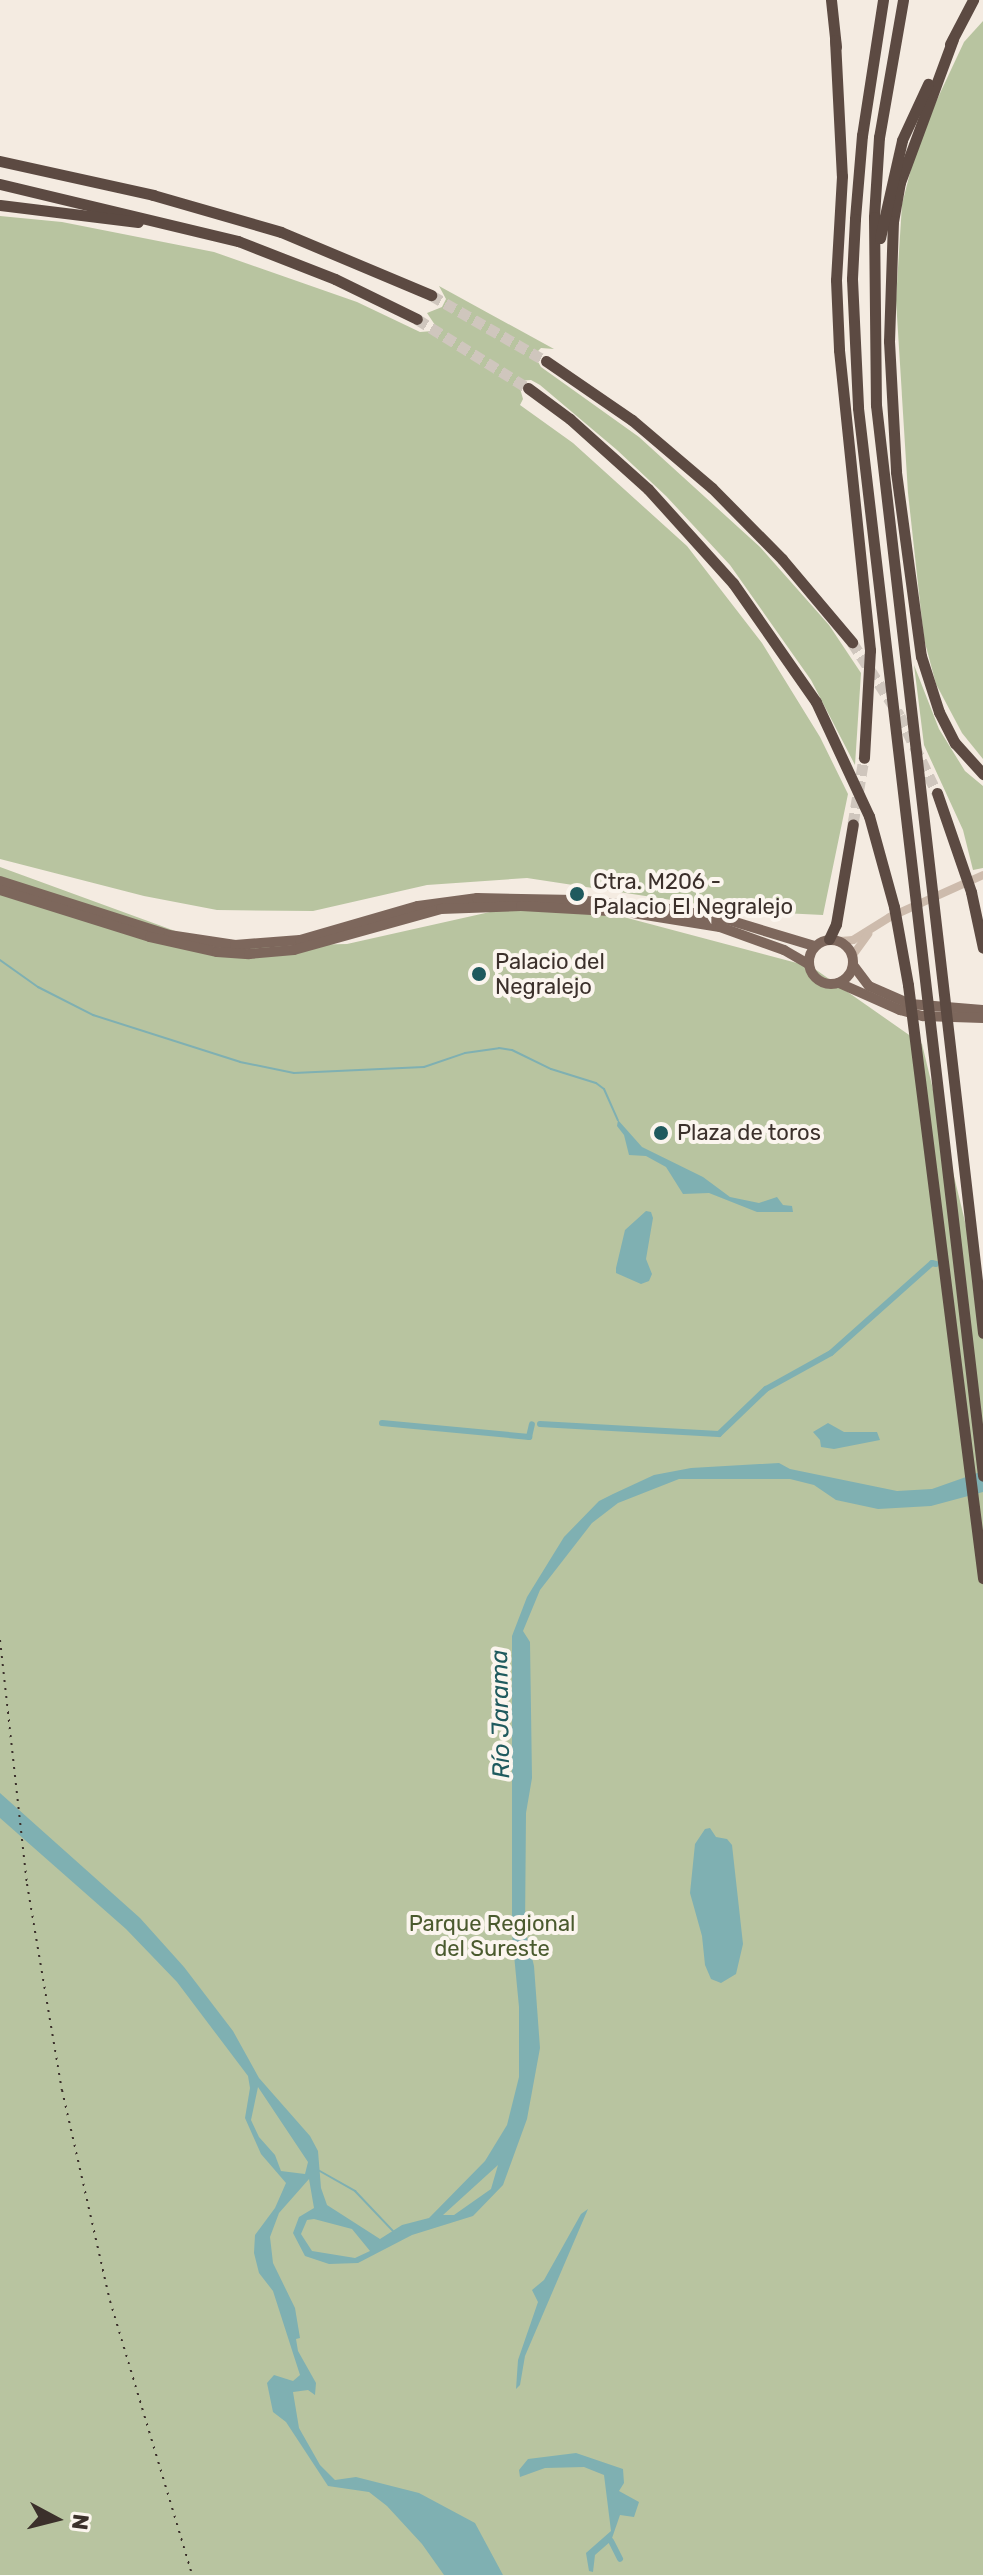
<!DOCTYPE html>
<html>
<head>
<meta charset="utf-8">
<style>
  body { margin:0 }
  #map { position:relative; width:983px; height:2575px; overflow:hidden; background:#f4ebe1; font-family:Rubik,sans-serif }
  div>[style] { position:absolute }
  .green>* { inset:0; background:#b8c4a0 }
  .water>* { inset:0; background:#7fb0b2 }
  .stream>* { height:2px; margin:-1px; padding:0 1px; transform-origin:1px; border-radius:1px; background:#7fb0b2 }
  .canal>* { height:6px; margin:-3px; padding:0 3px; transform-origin:3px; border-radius:3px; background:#7fb0b2 }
  .motorway-tunnel>* { height:11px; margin-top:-5.5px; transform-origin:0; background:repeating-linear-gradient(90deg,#cfc6bd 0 11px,transparent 0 16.5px) }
  .tertiary>* { height:8px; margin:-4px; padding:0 4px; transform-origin:4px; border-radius:4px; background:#cdbbac }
  .primary>* { height:10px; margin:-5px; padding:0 5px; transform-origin:5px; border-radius:5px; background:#7d675c }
  .primary>.ring { margin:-5px; padding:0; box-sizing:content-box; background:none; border:10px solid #7d675c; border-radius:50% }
  .motorway>* { height:11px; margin:-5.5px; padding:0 5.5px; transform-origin:5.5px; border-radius:5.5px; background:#5c4a42 }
  .rail>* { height:2px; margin-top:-1px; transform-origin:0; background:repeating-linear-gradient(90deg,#3b302b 0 2px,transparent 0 8px) }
  .dots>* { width:22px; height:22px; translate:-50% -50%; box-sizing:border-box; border:4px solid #fbf5ee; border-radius:50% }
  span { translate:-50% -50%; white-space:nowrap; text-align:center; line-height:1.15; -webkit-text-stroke:8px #fbf5ee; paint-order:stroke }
  .poi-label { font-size:22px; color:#3b302b }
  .left { translate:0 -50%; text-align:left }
  .park-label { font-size:22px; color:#4a5a2e }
  .water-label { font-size:24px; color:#1f5a5e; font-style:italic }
  .north { position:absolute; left:16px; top:2479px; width:80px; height:80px; -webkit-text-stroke:6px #fbf5ee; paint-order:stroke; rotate:97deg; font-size:22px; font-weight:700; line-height:32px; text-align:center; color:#3b302b }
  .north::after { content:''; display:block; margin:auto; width:28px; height:36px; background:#3b302b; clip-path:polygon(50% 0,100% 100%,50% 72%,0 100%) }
</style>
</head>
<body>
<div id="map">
  <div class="green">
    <i style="clip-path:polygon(983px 21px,983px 759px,962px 733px,936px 684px,924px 639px,908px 493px,896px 300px,902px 204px,919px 138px,964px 42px)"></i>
    <i style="clip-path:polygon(0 216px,62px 222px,214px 252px,357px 302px,420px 332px,433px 331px,435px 325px,427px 313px,442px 307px,446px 299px,439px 286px,554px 349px,541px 348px,534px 355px,541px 367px,639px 437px,760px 547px,829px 625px,861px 673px,855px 765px,811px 680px,730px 565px,666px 496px,617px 450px,540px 385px,531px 380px,518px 381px,523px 399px,520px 405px,573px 443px,687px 546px,762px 643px,820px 737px,848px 794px,823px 915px,744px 911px,527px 878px,427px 885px,313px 911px,217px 910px,144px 896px,0 859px)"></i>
    <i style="clip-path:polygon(914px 665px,939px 729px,965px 771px,983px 786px,983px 868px,973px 870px,963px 830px,924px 745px)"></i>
    <i style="clip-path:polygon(0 867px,219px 947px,347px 944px,552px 898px,812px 967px,922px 1044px,983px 1296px,983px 2575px,0 2575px)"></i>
  </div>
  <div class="water">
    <i style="clip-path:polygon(618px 1120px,642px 1147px,703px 1177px,730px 1197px,759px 1203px,777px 1197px,783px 1205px,792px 1206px,793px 1212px,757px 1212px,709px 1193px,683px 1194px,666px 1167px,646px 1156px,629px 1155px,624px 1135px,617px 1126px)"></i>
    <i style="clip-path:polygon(646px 1211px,651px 1212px,653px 1218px,646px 1259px,652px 1274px,649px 1281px,641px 1284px,616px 1273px,616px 1268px,625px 1230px)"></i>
    <i style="clip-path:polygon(828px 1423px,844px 1432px,877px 1432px,880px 1440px,834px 1449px,821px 1447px,820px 1440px,813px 1432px)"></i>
    <i style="clip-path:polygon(evenodd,779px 1463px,790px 1469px,897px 1491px,932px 1489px,983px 1471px,983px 1492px,931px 1506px,878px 1509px,836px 1500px,814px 1485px,790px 1479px,679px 1479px,618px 1503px,592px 1523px,540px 1590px,523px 1631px,530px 1642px,532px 1778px,526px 1813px,525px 1929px,534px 1966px,540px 2048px,527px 2119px,503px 2185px,473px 2216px,412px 2235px,358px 2263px,329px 2264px,305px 2256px,293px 2233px,299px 2217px,314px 2208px,309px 2179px,279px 2213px,270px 2237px,273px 2263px,295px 2308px,300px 2338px,296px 2339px,298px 2351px,316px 2383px,315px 2395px,308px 2390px,293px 2392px,299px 2428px,320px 2465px,335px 2480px,356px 2477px,419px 2493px,475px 2523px,503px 2575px,444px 2575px,422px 2544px,387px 2506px,369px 2492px,328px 2486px,286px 2422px,273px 2412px,267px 2383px,274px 2375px,293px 2381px,300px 2375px,273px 2291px,259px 2273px,254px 2253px,255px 2235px,275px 2208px,286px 2183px,261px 2154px,245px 2118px,250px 2088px,248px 2076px,177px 1982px,126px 1929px,0 1818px,0 1793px,140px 1918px,184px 1967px,233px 2031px,259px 2078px,310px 2136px,318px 2151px,321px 2188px,327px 2205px,380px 2239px,402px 2225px,429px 2218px,485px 2161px,507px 2125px,519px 2077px,519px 2007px,512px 1934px,512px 1636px,527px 1597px,564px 1537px,599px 1501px,613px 1494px,654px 1475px,691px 1468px,779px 1463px,258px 2087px,308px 2162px,305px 2174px,281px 2171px,275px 2155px,259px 2137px,251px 2120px,258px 2087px,779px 1463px,498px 2165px,491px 2189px,454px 2215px,443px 2215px,498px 2165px,779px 1463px,314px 2219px,352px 2229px,370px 2251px,355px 2258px,312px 2251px,301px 2234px,307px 2220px,314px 2219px)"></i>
    <i style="clip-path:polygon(710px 1828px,716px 1837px,727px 1839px,732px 1845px,743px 1944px,736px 1974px,721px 1983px,711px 1979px,705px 1965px,702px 1936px,690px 1893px,695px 1844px,705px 1829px)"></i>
    <i style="clip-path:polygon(588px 2209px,525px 2356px,520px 2385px,516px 2389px,518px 2360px,538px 2302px,532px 2290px,544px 2280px,581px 2214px)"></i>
    <i style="clip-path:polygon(576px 2453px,623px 2469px,624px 2483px,619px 2491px,639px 2502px,634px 2517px,620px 2515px,611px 2541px,595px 2555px,593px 2572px,589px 2571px,586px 2553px,611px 2531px,604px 2475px,584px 2467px,545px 2468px,520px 2477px,519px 2470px,528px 2459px)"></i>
  </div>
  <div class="stream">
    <i style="left:0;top:960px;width:47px;rotate:35.4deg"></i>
    <i style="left:38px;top:987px;width:62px;rotate:27deg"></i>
    <i style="left:93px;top:1015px;width:154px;rotate:17.7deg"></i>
    <i style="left:240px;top:1062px;width:55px;rotate:11.5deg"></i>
    <i style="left:294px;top:1073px;width:130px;rotate:-2.6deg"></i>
    <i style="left:424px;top:1067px;width:43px;rotate:-18.9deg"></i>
    <i style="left:465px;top:1053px;width:34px;rotate:-8deg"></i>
    <i style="left:499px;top:1048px;width:13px;rotate:9deg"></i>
    <i style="left:512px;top:1050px;width:43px;rotate:26deg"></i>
    <i style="left:551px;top:1069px;width:47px;rotate:17.3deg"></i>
    <i style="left:596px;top:1083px;width:10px;rotate:37deg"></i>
    <i style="left:604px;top:1089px;width:34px;rotate:66deg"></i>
    <i style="left:318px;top:2170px;width:43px;rotate:29.6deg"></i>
    <i style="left:355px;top:2191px;width:55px;rotate:46.5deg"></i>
  </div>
  <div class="canal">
    <i style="left:382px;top:1423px;width:148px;rotate:5.4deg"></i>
    <i style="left:529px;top:1437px;width:13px;rotate:-77deg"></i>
    <i style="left:540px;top:1424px;width:179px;rotate:3.2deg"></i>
    <i style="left:719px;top:1434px;width:65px;rotate:-43.8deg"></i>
    <i style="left:766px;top:1389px;width:74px;rotate:-29deg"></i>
    <i style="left:831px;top:1353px;width:135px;rotate:-41.7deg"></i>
    <i style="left:932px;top:1263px;width:4px;rotate:14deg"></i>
    <i style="left:611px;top:2541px;width:20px;rotate:63deg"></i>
  </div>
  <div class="motorway-tunnel">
    <i style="left:431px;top:295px;width:133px;rotate:29.9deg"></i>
    <i style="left:417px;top:319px;width:131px;rotate:31.9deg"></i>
    <i style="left:852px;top:642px;width:88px;rotate:57deg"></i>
    <i style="left:900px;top:716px;width:85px;rotate:64.3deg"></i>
    <i style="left:853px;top:824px;width:67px;rotate:-80.5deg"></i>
  </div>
  <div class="tertiary">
    <i style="left:840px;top:941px;width:13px;rotate:-4deg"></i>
    <i style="left:853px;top:940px;width:44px;rotate:-31.9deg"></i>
    <i style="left:890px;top:917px;width:102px;rotate:-24.3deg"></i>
    <i style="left:853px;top:955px;width:26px;rotate:-54deg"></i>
  </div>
  <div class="primary">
    <i style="left:0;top:881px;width:177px;rotate:17.7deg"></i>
    <i style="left:169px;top:935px;width:67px;rotate:8.6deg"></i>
    <i style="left:235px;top:945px;width:65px;rotate:-4.4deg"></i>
    <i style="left:300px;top:940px;width:123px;rotate:-16.1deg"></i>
    <i style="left:418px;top:906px;width:60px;rotate:-7.7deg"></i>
    <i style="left:477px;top:898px;width:99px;rotate:1.2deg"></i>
    <i style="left:576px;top:900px;width:87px;rotate:5.3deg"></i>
    <i style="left:663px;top:908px;width:60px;rotate:9.6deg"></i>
    <i style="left:722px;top:918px;width:96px;rotate:16.9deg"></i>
    <i style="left:0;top:890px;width:157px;rotate:17.4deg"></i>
    <i style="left:150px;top:937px;width:69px;rotate:12.6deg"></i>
    <i style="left:217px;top:952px;width:32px;rotate:4deg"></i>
    <i style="left:249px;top:954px;width:45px;rotate:-5.1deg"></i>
    <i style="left:294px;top:950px;width:153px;rotate:-15.6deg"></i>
    <i style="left:441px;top:909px;width:80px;rotate:-2.1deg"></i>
    <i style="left:521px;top:906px;width:106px;rotate:3.2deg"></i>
    <i style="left:627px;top:912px;width:94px;rotate:9.2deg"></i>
    <i style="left:720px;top:927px;width:68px;rotate:19.8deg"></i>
    <i style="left:784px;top:950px;width:28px;rotate:30deg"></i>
    <i class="ring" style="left:809px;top:940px;width:34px;height:34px"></i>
    <i style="left:853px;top:965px;width:26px;rotate:53deg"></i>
    <i style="left:869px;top:986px;width:45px;rotate:23.7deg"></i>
    <i style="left:910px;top:1004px;width:73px;rotate:4.7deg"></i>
    <i style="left:839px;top:983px;width:67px;rotate:23.9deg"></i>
    <i style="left:900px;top:1010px;width:24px;rotate:15deg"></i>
    <i style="left:923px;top:1016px;width:60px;rotate:1.9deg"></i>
  </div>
  <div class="motorway">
    <i style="left:831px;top:0;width:47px;rotate:83.9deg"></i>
    <i style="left:883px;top:0;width:137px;rotate:98.8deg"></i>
    <i style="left:862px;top:135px;width:84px;rotate:94.8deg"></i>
    <i style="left:855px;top:219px;width:60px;rotate:92.9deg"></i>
    <i style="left:852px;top:279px;width:129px;rotate:87.3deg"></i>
    <i style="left:858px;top:408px;width:1075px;rotate:83.32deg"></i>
    <i style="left:903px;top:0;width:139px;rotate:99.9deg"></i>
    <i style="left:879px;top:137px;width:80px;rotate:93.6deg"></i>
    <i style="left:874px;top:217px;width:188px;rotate:89.4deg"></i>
    <i style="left:876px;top:405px;width:934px;rotate:83.42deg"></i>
    <i style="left:953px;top:39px;width:153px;rotate:110.3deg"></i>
    <i style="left:900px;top:182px;width:40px;rotate:100deg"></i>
    <i style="left:893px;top:221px;width:120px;rotate:91.9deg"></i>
    <i style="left:889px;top:341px;width:131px;rotate:86.9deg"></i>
    <i style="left:896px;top:472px;width:186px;rotate:82.3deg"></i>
    <i style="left:921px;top:656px;width:59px;rotate:72.2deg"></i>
    <i style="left:939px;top:712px;width:35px;rotate:63deg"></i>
    <i style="left:955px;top:743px;width:42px;rotate:47.9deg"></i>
    <i style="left:835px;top:40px;width:136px;rotate:87.1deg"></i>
    <i style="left:842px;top:176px;width:104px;rotate:93.3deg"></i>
    <i style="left:836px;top:280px;width:70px;rotate:87.5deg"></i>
    <i style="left:839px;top:350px;width:302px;rotate:84.1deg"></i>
    <i style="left:870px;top:650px;width:108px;rotate:93.2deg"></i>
    <i style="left:950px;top:44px;width:50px;rotate:-62.4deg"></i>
    <i style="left:0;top:161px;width:157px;rotate:12.5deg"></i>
    <i style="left:153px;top:195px;width:133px;rotate:16.1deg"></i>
    <i style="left:281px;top:232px;width:163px;rotate:22.8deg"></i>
    <i style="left:0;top:184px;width:245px;rotate:13.5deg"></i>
    <i style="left:238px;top:241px;width:104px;rotate:21.4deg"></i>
    <i style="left:335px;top:279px;width:91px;rotate:26deg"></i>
    <i style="left:0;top:205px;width:139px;rotate:7deg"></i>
    <i style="left:880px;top:238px;width:100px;rotate:-77.3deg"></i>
    <i style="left:902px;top:140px;width:62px;rotate:-65.1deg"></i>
    <i style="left:546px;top:361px;width:104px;rotate:34.5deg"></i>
    <i style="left:632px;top:420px;width:105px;rotate:40.4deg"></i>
    <i style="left:712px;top:488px;width:100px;rotate:45.4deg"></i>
    <i style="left:782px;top:559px;width:109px;rotate:49.9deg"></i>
    <i style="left:528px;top:388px;width:52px;rotate:36.4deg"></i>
    <i style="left:570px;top:419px;width:105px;rotate:41.9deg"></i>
    <i style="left:648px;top:489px;width:127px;rotate:47.9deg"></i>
    <i style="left:733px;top:583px;width:145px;rotate:55.1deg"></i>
    <i style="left:816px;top:702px;width:126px;rotate:65.1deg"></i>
    <i style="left:869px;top:816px;width:94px;rotate:74.6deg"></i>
    <i style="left:894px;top:907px;width:79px;rotate:79.8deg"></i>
    <i style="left:908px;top:985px;width:598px;rotate:82.79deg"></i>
    <i style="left:937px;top:793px;width:105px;rotate:71deg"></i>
    <i style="left:971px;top:892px;width:57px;rotate:77.9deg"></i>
    <i style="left:829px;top:939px;width:17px;rotate:-65deg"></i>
    <i style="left:836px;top:924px;width:101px;rotate:-80.4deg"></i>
  </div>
  <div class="rail">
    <i style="left:0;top:1640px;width:245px;rotate:83.7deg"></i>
    <i style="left:27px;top:1884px;width:209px;rotate:80.4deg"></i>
    <i style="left:62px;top:2090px;width:216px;rotate:77.2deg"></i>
    <i style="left:110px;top:2301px;width:286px;rotate:73.3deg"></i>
  </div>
  <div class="dots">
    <i style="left:577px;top:894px;background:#1f5a5e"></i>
    <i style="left:479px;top:974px;background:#1f5a5e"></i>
    <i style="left:661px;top:1133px;background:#1f5a5e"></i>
  </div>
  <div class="poi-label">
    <span class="left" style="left:593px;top:894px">Ctra. M206 -<br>Palacio El Negralejo</span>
    <span class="left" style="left:495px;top:974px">Palacio del<br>Negralejo</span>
    <span class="left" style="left:677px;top:1133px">Plaza de toros</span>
  </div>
  <div class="park-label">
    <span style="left:492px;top:1936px">Parque Regional<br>del Sureste</span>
  </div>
  <div class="water-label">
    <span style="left:501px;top:1714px;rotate:-91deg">Río Jarama</span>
  </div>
  <div class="north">N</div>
</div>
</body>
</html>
